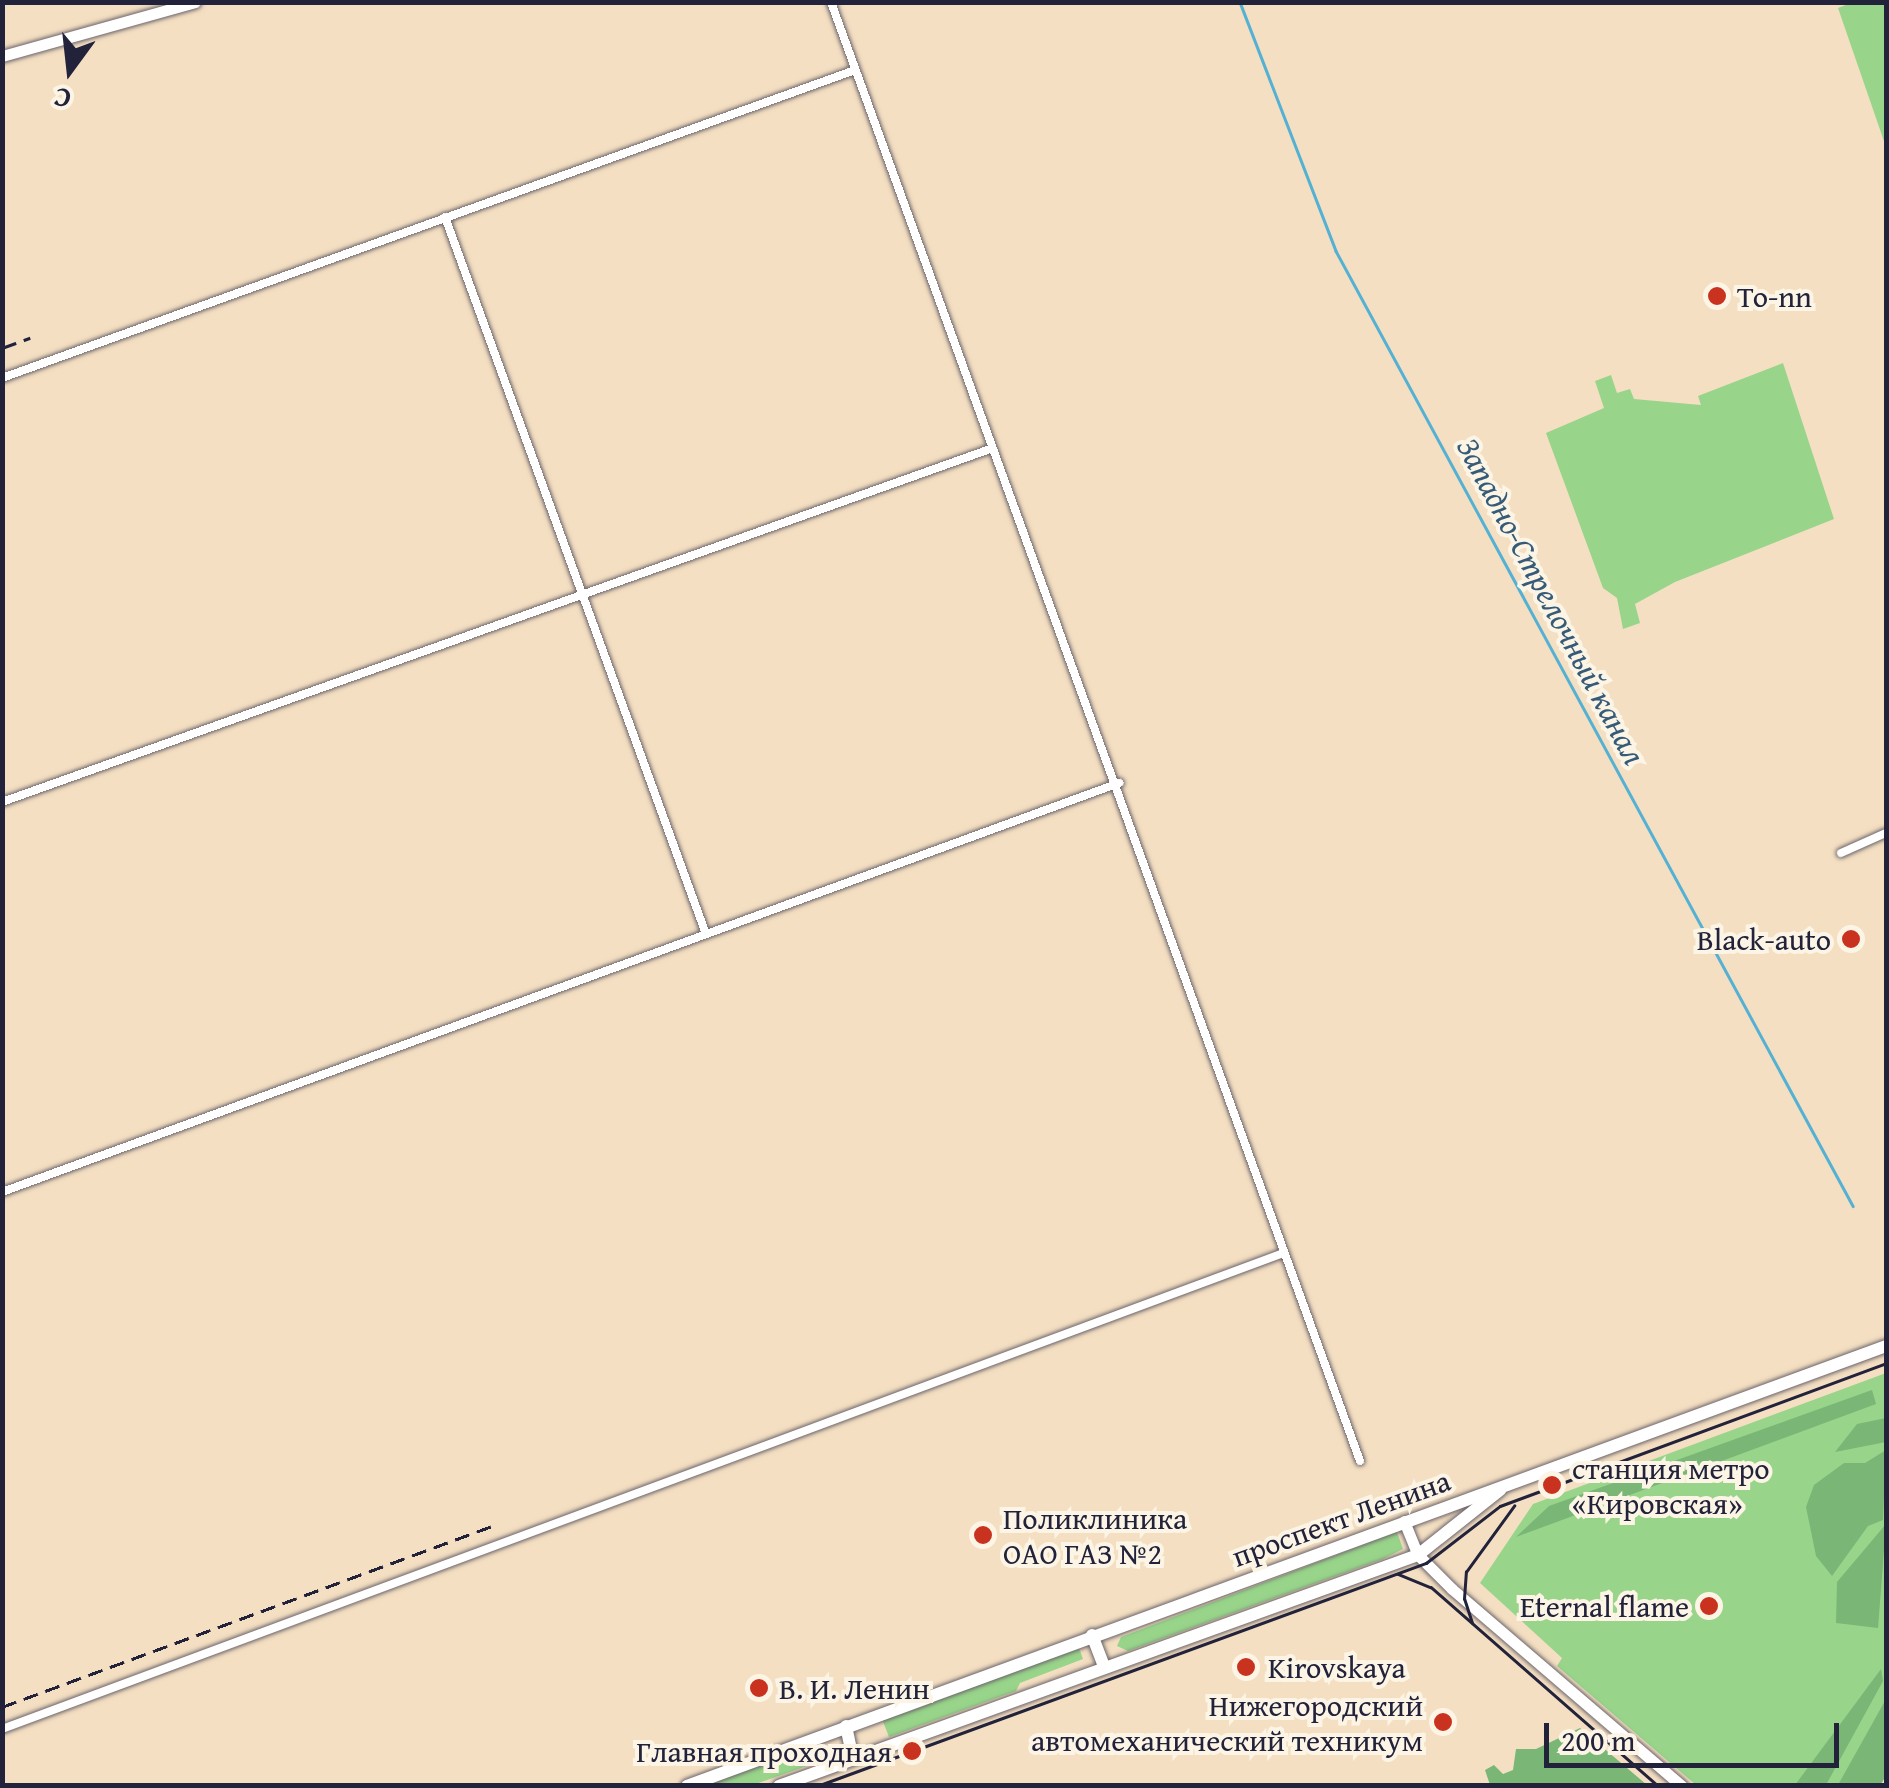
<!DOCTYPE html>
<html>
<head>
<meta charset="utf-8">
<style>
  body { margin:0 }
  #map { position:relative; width:1889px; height:1788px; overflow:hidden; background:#f4dfc2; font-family:"Gentium Book Plus",serif }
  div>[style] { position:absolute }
  .green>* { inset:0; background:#98d58a }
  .forest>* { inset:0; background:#7ab676 }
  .stream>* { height:2.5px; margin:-1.25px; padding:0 1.25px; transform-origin:1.25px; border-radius:1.25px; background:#55b1d3 }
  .roads { filter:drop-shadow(0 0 2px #6c646a) drop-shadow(0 0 2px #6c646a) }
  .street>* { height:8px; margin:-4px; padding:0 4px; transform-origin:4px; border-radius:4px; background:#fff }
  .secondary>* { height:11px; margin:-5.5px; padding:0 5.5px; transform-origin:5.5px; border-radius:5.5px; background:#fff }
  .primary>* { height:12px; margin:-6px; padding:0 6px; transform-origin:6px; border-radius:6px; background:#fff }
  .tram>* { height:2.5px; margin:-1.25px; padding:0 1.25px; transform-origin:1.25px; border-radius:1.25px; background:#22223b }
  .rail>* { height:2.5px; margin-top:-1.25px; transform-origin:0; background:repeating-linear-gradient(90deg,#22223b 0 15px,transparent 0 23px) }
  .dots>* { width:28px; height:28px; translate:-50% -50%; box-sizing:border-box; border:5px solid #fcf5e5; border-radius:50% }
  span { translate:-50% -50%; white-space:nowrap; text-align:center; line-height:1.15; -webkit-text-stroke:8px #fcf5e5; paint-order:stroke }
  .poi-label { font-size:30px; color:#22223b }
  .left { translate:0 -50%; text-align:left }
  .right { translate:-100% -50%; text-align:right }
  .street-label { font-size:30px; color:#22223b }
  .water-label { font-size:32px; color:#365b78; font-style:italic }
  .frame { position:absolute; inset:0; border:5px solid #22223b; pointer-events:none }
  .north { position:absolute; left:20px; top:20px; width:100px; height:100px; -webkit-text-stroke:8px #fcf5e5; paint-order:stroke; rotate:195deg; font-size:28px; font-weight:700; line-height:40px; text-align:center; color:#22223b }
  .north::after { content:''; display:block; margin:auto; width:35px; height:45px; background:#22223b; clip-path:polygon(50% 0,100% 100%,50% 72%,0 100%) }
  .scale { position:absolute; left:1544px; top:1723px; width:295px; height:45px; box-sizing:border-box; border:5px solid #22223b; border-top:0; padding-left:12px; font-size:30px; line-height:35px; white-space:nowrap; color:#22223b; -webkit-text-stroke:8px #fcf5e5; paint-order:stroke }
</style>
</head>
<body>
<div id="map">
  <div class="green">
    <i style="clip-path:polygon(1851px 3px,1886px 3px,1886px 147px,1838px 8px)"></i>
    <i style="clip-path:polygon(1783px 363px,1834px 519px,1675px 582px,1635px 604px,1640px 623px,1623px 629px,1617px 598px,1603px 588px,1546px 433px,1604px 408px,1595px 381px,1611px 375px,1617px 393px,1630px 389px,1634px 399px,1701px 405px,1698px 396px)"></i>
    <i style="clip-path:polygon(1886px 1373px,1886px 1774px,1881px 1785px,1696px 1785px,1557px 1666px,1562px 1658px,1480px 1583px,1533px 1504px)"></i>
    <i style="clip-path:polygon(1397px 1532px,1403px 1549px,1383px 1559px,1128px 1651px,1117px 1646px,1121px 1637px)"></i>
    <i style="clip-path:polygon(1079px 1648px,1083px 1659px,1020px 1683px,1016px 1691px,889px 1737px,882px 1719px)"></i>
    <i style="clip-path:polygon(821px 1750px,826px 1756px,821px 1761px,753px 1785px,700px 1786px,778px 1757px,794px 1760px)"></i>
  </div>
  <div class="forest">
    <i style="clip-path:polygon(1872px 1390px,1876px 1404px,1516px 1537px,1549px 1506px)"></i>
    <i style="clip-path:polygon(1886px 1418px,1886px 1442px,1835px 1452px,1857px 1424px)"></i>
    <i style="clip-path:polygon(1886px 1450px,1883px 1520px,1868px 1526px,1832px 1576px,1816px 1556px,1806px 1507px,1814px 1485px,1844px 1463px,1865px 1463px)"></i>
    <i style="clip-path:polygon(1886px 1524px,1878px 1628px,1836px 1623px,1837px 1582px)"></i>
    <i style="clip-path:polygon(1881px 1669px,1883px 1681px,1826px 1785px,1795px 1785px)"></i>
    <i style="clip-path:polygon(1886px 1699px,1884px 1779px,1880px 1785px,1838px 1785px)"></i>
    <i style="clip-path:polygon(1580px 1728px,1647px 1785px,1490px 1785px,1485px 1770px,1494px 1765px,1503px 1774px,1513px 1770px,1516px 1749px,1536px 1749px)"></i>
  </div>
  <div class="stream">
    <i style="left:1240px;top:2px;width:267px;rotate:68.9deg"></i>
    <i style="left:1336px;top:251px;width:1086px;rotate:61.57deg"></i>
  </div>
  <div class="roads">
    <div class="street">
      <i style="left:831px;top:2px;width:1552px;rotate:70.07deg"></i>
      <i style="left:445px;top:217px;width:763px;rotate:70deg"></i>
      <i style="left:2px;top:378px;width:907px;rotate:-19.85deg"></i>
      <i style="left:2px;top:802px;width:1049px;rotate:-19.66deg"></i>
      <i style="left:1841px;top:853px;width:49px;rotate:-24deg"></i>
      <i style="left:2px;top:1192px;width:1190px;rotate:-20.11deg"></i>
      <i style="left:2px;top:1729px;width:1367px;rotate:-20.38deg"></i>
    </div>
    <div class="secondary">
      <i style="left:2px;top:56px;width:200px;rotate:-15.6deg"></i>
      <i style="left:1404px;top:1521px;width:37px;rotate:68deg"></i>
      <i style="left:1418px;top:1555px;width:48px;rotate:45deg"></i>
      <i style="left:1452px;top:1589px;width:303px;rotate:40.6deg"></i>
    </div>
    <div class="primary">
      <i style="left:1092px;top:1635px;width:34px;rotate:69deg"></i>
      <i style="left:846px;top:1726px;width:33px;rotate:78deg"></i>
      <i style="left:687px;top:1786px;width:1277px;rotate:-20.15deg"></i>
      <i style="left:779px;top:1786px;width:679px;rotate:-19.88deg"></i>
      <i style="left:1418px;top:1555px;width:105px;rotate:-38.4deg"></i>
    </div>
  </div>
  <div class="tram">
    <i style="left:1398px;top:1574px;width:35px;rotate:22deg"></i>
    <i style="left:1431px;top:1587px;width:302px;rotate:41.2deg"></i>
    <i style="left:1472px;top:1623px;width:25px;rotate:-108deg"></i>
    <i style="left:1464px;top:1599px;width:27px;rotate:-86deg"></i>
    <i style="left:1466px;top:1572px;width:82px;rotate:-54deg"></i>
    <i style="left:817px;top:1786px;width:649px;rotate:-20.11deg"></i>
    <i style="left:1426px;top:1563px;width:93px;rotate:-37.6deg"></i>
    <i style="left:1500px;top:1506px;width:412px;rotate:-20.3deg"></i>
  </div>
  <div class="rail">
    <i style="left:2px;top:348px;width:30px;rotate:-20deg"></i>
    <i style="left:2px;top:1707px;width:522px;rotate:-20.27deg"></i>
  </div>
  <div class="dots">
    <i style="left:1717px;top:296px;background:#c8321e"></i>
    <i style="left:1851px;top:939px;background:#c8321e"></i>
    <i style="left:1552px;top:1485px;background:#c8321e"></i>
    <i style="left:983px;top:1535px;background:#c8321e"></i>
    <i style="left:1709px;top:1606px;background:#c8321e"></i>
    <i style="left:1246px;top:1667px;background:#c8321e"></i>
    <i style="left:759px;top:1688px;background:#c8321e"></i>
    <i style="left:1443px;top:1722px;background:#c8321e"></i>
    <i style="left:912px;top:1751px;background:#c8321e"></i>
  </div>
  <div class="poi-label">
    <span class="left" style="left:1737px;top:296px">To-nn</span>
    <span class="right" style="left:1831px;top:939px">Black-auto</span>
    <span class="left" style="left:1572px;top:1485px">станция метро<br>«Кировская»</span>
    <span class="left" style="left:1003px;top:1535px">Поликлиника<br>ОАО ГАЗ №2</span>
    <span class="right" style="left:1689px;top:1606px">Eternal flame</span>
    <span class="left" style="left:1268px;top:1667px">Kirovskaya</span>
    <span class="left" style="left:779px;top:1688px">В. И. Ленин</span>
    <span class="right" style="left:1423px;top:1722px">Нижегородский<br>автомеханический техникум</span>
    <span class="right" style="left:892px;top:1751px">Главная проходная</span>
  </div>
  <div class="street-label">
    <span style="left:1341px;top:1518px;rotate:-20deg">проспект Ленина</span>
  </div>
  <div class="water-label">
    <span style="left:1551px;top:601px;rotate:62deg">Западно-Стрелочный канал</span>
  </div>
  <div class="frame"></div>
  <div class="north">С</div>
  <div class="scale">200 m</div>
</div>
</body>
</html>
